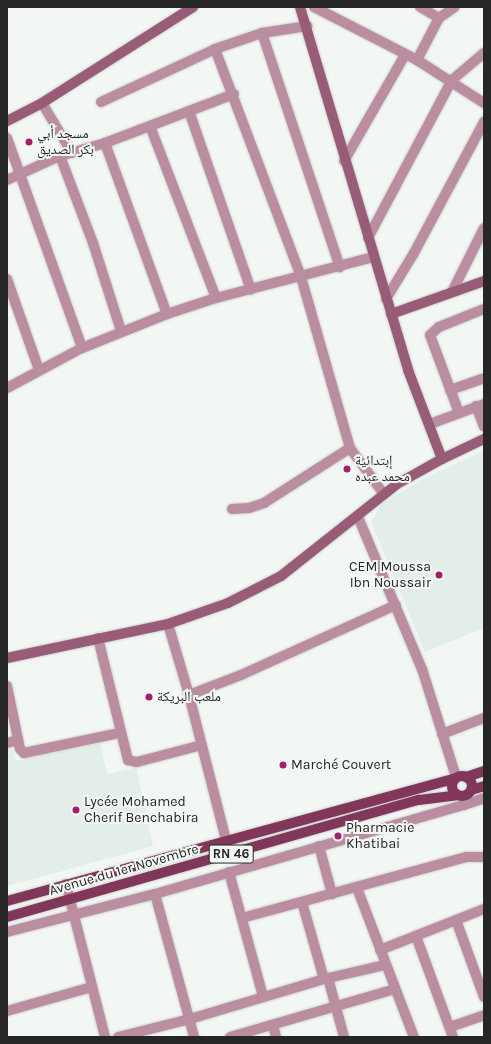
<!DOCTYPE html>
<html>
<head>
<meta charset="utf-8">
<style>
  body { margin:0 }
  #map { position:relative; width:491px; height:1044px; overflow:hidden; background:#f3f7f4; font-family:Karla,"Noto Naskh Arabic",sans-serif }
  div>[style] { position:absolute }
  .built>* { inset:0; background:#e2eee7 }
  .roads { filter:drop-shadow(0 0 1px #ced1cf) drop-shadow(0 0 1px #ced1cf) }
  .street>* { height:10px; margin:-5px; padding:0 5px; transform-origin:5px; border-radius:5px; background:#ba8ea0 }
  .secondary>* { height:10px; margin:-5px; padding:0 5px; transform-origin:5px; border-radius:5px; background:#995c77 }
  .primary>* { height:10px; margin:-5px; padding:0 5px; transform-origin:5px; border-radius:5px; background:#80375a }
  .primary>.ring { margin:-5px; padding:0; box-sizing:content-box; background:none; border:10px solid #80375a; border-radius:50% }
  .dots>* { width:11px; height:11px; translate:-50% -50%; box-sizing:border-box; border:2px solid #f3f7f4; border-radius:50% }
  span { translate:-50% -50%; white-space:nowrap; text-align:center; line-height:1.15; -webkit-text-stroke:4px #f3f7f4; paint-order:stroke }
  .shield-label span { padding:1px 3px; background:#f3f7f4; border:1px solid; border-radius:3px; -webkit-text-stroke-width:0 }
  .shield-label { font-size:13px; color:#252625; font-weight:700 }
  .poi-label { font-size:14px; color:#252625 }
  .left { translate:0 -50%; text-align:left }
  .right { translate:-100% -50%; text-align:right }
  .street-label { font-size:14px; color:#252625 }
  .frame { position:absolute; inset:0; border:8px solid #252625; pointer-events:none }
</style>
</head>
<body>
<div id="map">
  <div class="built">
    <i style="clip-path:polygon(484px 450px,484px 628px,425px 652px,371px 522px,382px 504px,423px 479px)"></i>
    <i style="clip-path:polygon(100px 743px,107px 774px,136px 768px,153px 846px,7px 886px,7px 750px,12px 749px,16px 761px)"></i>
  </div>
  <div class="roads">
    <div class="street">
      <i style="left:314px;top:7px;width:116px;rotate:27.2deg"></i>
      <i style="left:417px;top:60px;width:80px;rotate:32.7deg"></i>
      <i style="left:420px;top:7px;width:22px;rotate:30deg"></i>
      <i style="left:262px;top:33px;width:247px;rotate:71.6deg"></i>
      <i style="left:215px;top:49px;width:244px;rotate:69.3deg"></i>
      <i style="left:301px;top:277px;width:178px;rotate:74deg"></i>
      <i style="left:350px;top:448px;width:56px;rotate:53.7deg"></i>
      <i style="left:417px;top:60px;width:47px;rotate:-62.4deg"></i>
      <i style="left:439px;top:18px;width:19px;rotate:-35deg"></i>
      <i style="left:101px;top:102px;width:126px;rotate:-24.9deg"></i>
      <i style="left:215px;top:49px;width:50px;rotate:-18.8deg"></i>
      <i style="left:262px;top:33px;width:46px;rotate:-8.8deg"></i>
      <i style="left:42px;top:103px;width:58px;rotate:59deg"></i>
      <i style="left:189px;top:111px;width:189px;rotate:70.9deg"></i>
      <i style="left:150px;top:126px;width:184px;rotate:69deg"></i>
      <i style="left:7px;top:138px;width:223px;rotate:70.3deg"></i>
      <i style="left:105px;top:143px;width:182px;rotate:70.1deg"></i>
      <i style="left:60px;top:156px;width:93px;rotate:69.2deg"></i>
      <i style="left:93px;top:243px;width:92px;rotate:72.3deg"></i>
      <i style="left:344px;top:161px;width:122px;rotate:-60.1deg"></i>
      <i style="left:7px;top:180px;width:58px;rotate:-24.4deg"></i>
      <i style="left:60px;top:156px;width:47px;rotate:-16.1deg"></i>
      <i style="left:105px;top:143px;width:138px;rotate:-20.8deg"></i>
      <i style="left:368px;top:238px;width:179px;rotate:-62deg"></i>
      <i style="left:452px;top:80px;width:42px;rotate:-40.2deg"></i>
      <i style="left:7px;top:279px;width:96px;rotate:70.6deg"></i>
      <i style="left:453px;top:290px;width:69px;rotate:-63.4deg"></i>
      <i style="left:386px;top:299px;width:54px;rotate:-58.7deg"></i>
      <i style="left:414px;top:253px;width:149px;rotate:-61.9deg"></i>
      <i style="left:7px;top:388px;width:85px;rotate:-28.1deg"></i>
      <i style="left:82px;top:348px;width:92px;rotate:-21.8deg"></i>
      <i style="left:167px;top:314px;width:52px;rotate:-18.1deg"></i>
      <i style="left:216px;top:298px;width:162px;rotate:-14.6deg"></i>
      <i style="left:450px;top:390px;width:36px;rotate:-19deg"></i>
      <i style="left:476px;top:406px;width:22px;rotate:69deg"></i>
      <i style="left:459px;top:413px;width:83px;rotate:-110.4deg"></i>
      <i style="left:430px;top:335px;width:12px;rotate:-42deg"></i>
      <i style="left:439px;top:327px;width:48px;rotate:-21.8deg"></i>
      <i style="left:430px;top:424px;width:58px;rotate:-20.3deg"></i>
      <i style="left:232px;top:509px;width:17px;rotate:-3deg"></i>
      <i style="left:249px;top:508px;width:16px;rotate:-18deg"></i>
      <i style="left:264px;top:503px;width:102px;rotate:-32.6deg"></i>
      <i style="left:358px;top:517px;width:165px;rotate:67.2deg"></i>
      <i style="left:422px;top:669px;width:113px;rotate:72.5deg"></i>
      <i style="left:168px;top:624px;width:74px;rotate:73.5deg"></i>
      <i style="left:189px;top:695px;width:150px;rotate:75.7deg"></i>
      <i style="left:98px;top:638px;width:126px;rotate:76.2deg"></i>
      <i style="left:128px;top:760px;width:9px;rotate:13deg"></i>
      <i style="left:137px;top:762px;width:67px;rotate:-14.7deg"></i>
      <i style="left:7px;top:686px;width:64px;rotate:78.3deg"></i>
      <i style="left:20px;top:749px;width:6px;rotate:45deg"></i>
      <i style="left:24px;top:753px;width:98px;rotate:-11.8deg"></i>
      <i style="left:189px;top:695px;width:56px;rotate:-21deg"></i>
      <i style="left:241px;top:675px;width:170px;rotate:-24.3deg"></i>
      <i style="left:442px;top:734px;width:45px;rotate:-20.9deg"></i>
      <i style="left:7px;top:743px;width:11px;rotate:-15deg"></i>
      <i style="left:464px;top:805px;width:21px;rotate:-19deg"></i>
      <i style="left:319px;top:846px;width:50px;rotate:74.8deg"></i>
      <i style="left:229px;top:872px;width:129px;rotate:74.7deg"></i>
      <i style="left:66px;top:884px;width:158px;rotate:75.7deg"></i>
      <i style="left:357px;top:888px;width:160px;rotate:69.1deg"></i>
      <i style="left:155px;top:894px;width:148px;rotate:74.7deg"></i>
      <i style="left:302px;top:902px;width:80px;rotate:74.1deg"></i>
      <i style="left:242px;top:918px;width:233px;rotate:-15.2deg"></i>
      <i style="left:467px;top:857px;width:17px"></i>
      <i style="left:456px;top:920px;width:82px;rotate:70deg"></i>
      <i style="left:7px;top:932px;width:153px;rotate:-14.4deg"></i>
      <i style="left:155px;top:894px;width:322px;rotate:-16.1deg"></i>
      <i style="left:464px;top:805px;width:9px;rotate:-90deg"></i>
      <i style="left:416px;top:936px;width:108px;rotate:69.9deg"></i>
      <i style="left:380px;top:950px;width:112px;rotate:-21.5deg"></i>
      <i style="left:328px;top:978px;width:61px;rotate:74.8deg"></i>
      <i style="left:7px;top:1011px;width:88px;rotate:-15.8deg"></i>
      <i style="left:273px;top:1025px;width:12px;rotate:76deg"></i>
      <i style="left:450px;top:1027px;width:36px;rotate:-19deg"></i>
      <i style="left:118px;top:1037px;width:74px;rotate:-14deg"></i>
      <i style="left:190px;top:1019px;width:140px;rotate:-16.6deg"></i>
      <i style="left:324px;top:979px;width:63px;rotate:-12.9deg"></i>
      <i style="left:230px;top:1037px;width:172px;rotate:-16.2deg"></i>
    </div>
    <div class="secondary">
      <i style="left:300px;top:7px;width:379px;rotate:73.4deg"></i>
      <i style="left:408px;top:370px;width:95px;rotate:69.1deg"></i>
      <i style="left:7px;top:121px;width:39px;rotate:-27deg"></i>
      <i style="left:42px;top:103px;width:179px;rotate:-32.4deg"></i>
      <i style="left:391px;top:314px;width:99px;rotate:-19.5deg"></i>
      <i style="left:7px;top:658px;width:165px;rotate:-11.9deg"></i>
      <i style="left:168px;top:624px;width:64px;rotate:-19.3deg"></i>
      <i style="left:228px;top:603px;width:59px;rotate:-27deg"></i>
      <i style="left:281px;top:576px;width:148px;rotate:-38.4deg"></i>
      <i style="left:397px;top:484px;width:51px;rotate:-29.1deg"></i>
      <i style="left:442px;top:459px;width:47px;rotate:-25.5deg"></i>
    </div>
    <div class="primary">
      <i class="ring" style="left:452px;top:776px;width:10px;height:10px"></i>
      <i style="left:466px;top:777px;width:19px;rotate:-18deg"></i>
      <i style="left:471px;top:790px;width:14px;rotate:-17deg"></i>
      <i style="left:7px;top:901px;width:463px;rotate:-15.3deg"></i>
      <i style="left:7px;top:917px;width:428px;rotate:-15.9deg"></i>
      <i style="left:419px;top:800px;width:38px;rotate:-7deg"></i>
    </div>
  </div>
  <div class="dots">
    <i style="left:29px;top:142px;background:#a41e6a"></i>
    <i style="left:347px;top:469px;background:#a41e6a"></i>
    <i style="left:439px;top:575px;background:#a41e6a"></i>
    <i style="left:149px;top:697px;background:#a41e6a"></i>
    <i style="left:283px;top:765px;background:#a41e6a"></i>
    <i style="left:76px;top:810px;background:#a41e6a"></i>
    <i style="left:338px;top:836px;background:#a41e6a"></i>
  </div>
  <div class="shield-label">
    <span style="left:231px;top:854px">RN 46</span>
  </div>
  <div class="poi-label">
    <span class="left" style="left:37px;top:142px">مسجد أبي<br>بكر الصديق</span>
    <span class="left" style="left:355px;top:469px">إبتدائية<br>محمد عبده</span>
    <span class="right" style="left:431px;top:575px">CEM Moussa<br>Ibn Noussair</span>
    <span class="left" style="left:157px;top:697px">ملعب البريكة</span>
    <span class="left" style="left:291px;top:765px">Marché Couvert</span>
    <span class="left" style="left:84px;top:810px">Lycée Mohamed<br>Cherif Benchabira</span>
    <span class="left" style="left:346px;top:836px">Pharmacie<br>Khatibai</span>
  </div>
  <div class="street-label">
    <span style="left:124px;top:870px;rotate:-16deg">Avenue du 1er Novembre</span>
  </div>
  <div class="frame"></div>
</div>
</body>
</html>
